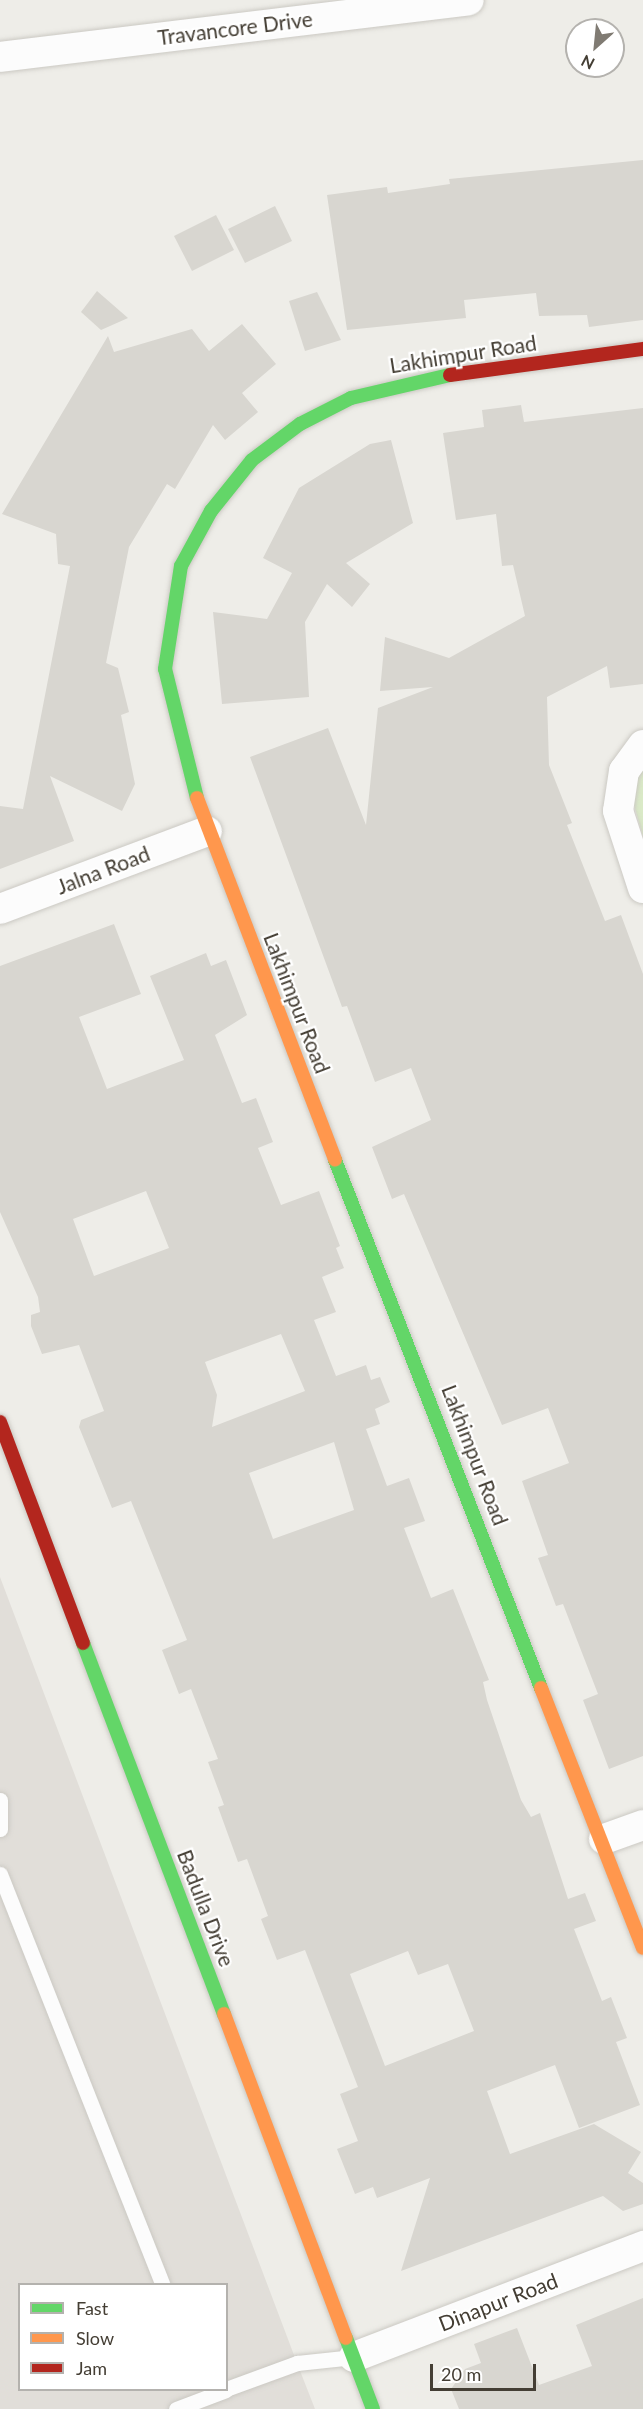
<!DOCTYPE html>
<html>
<head>
<meta charset="utf-8">
<style>
  body { margin:0 }
  #map { position:relative; width:643px; height:2409px; overflow:hidden; background:#eeede8; font-family:Lato,sans-serif }
  div>[style] { position:absolute }
  .industrial>* { inset:0; background:#e1ded9 }
  .green>* { inset:0; background:#daeac7 }
  .building>* { inset:0; background:#d8d6d0 }
  .roads { filter:drop-shadow(0 0 2px #cbc9c3) drop-shadow(0 0 2px #cbc9c3) }
  .lane>* { height:15px; margin:-7.5px; padding:0 7.5px; transform-origin:7.5px; border-radius:7.5px; background:#fcfcfc }
  .street>* { height:30px; margin:-15px; padding:0 15px; transform-origin:15px; border-radius:15px; background:#fcfcfc }
  .fast>* { height:14px; margin:-7px; padding:0 7px; transform-origin:7px; border-radius:7px; background:#63d668 }
  .slow>* { height:14px; margin:-7px; padding:0 7px; transform-origin:7px; border-radius:7px; background:#ff974d }
  .jam>* { height:14px; margin:-7px; padding:0 7px; transform-origin:7px; border-radius:7px; background:#b3261e }
  span { translate:-50% -50%; white-space:nowrap; text-align:center; line-height:1.15; -webkit-text-stroke:4.5px #fff; paint-order:stroke }
  .street-label { font-size:21px; color:#443e34 }
  .legend { position:absolute; left:18px; top:2283px; width:210px; height:108px; box-sizing:border-box; background:#fff; border:2px solid #b4b2ae; margin:0; padding:8px 10px; list-style:none; font-size:18px; color:#443e34 }
  .legend li { display:flex; align-items:center; gap:12px; height:30px }
  .legend b { width:30px; border:2px solid #b4b2ae }
  .north { position:absolute; left:565px; top:18px; width:60px; height:60px; box-sizing:border-box; background:#fff; border:2px solid #b4b2ae; border-radius:50%; rotate:207deg; font-size:16px; font-weight:700; line-height:24px; text-align:center; color:#443e34 }
  .north::after { content:''; display:block; margin:auto; width:21px; height:27px; background:#807b73; clip-path:polygon(50% 0,100% 100%,50% 72%,0 100%) }
  .scale { position:absolute; left:430px; top:2364px; width:106px; height:27px; box-sizing:border-box; border:3px solid #443e34; border-top:0; padding-left:8px; font-size:18px; line-height:21px; white-space:nowrap; color:#443e34; -webkit-text-stroke:4px #fff; paint-order:stroke }
</style>
</head>
<body>
<div id="map">
  <div class="industrial">
    <i style="clip-path:polygon(evenodd,0 1577px,297px 2363px,315px 2409px,0 2409px,0 1577px,20px 2284px,226px 2284px,226px 2390px,20px 2390px,20px 2284px)"></i>
  </div>
  <div class="green">
    <i style="clip-path:polygon(643px 765px,643px 837px,631px 794px)"></i>
  </div>
  <div class="building">
    <i style="clip-path:polygon(643px 160px,643px 320px,589px 327px,587px 315px,539px 316px,536px 293px,464px 300px,466px 318px,347px 330px,327px 195px,387px 187px,388px 193px,450px 184px,449px 179px)"></i>
    <i style="clip-path:polygon(275px 206px,292px 241px,245px 263px,228px 229px)"></i>
    <i style="clip-path:polygon(216px 215px,234px 250px,192px 271px,174px 236px)"></i>
    <i style="clip-path:polygon(97px 291px,128px 318px,101px 330px,81px 312px)"></i>
    <i style="clip-path:polygon(317px 292px,341px 340px,305px 351px,289px 301px)"></i>
    <i style="clip-path:polygon(242px 324px,276px 364px,242px 393px,258px 412px,225px 440px,213px 425px,175px 489px,167px 484px,129px 547px,106px 663px,118px 668px,129px 712px,121px 715px,135px 784px,122px 811px,50px 776px,74px 841px,0 869px,0 806px,23px 809px,70px 566px,58px 564px,56px 534px,2px 514px,108px 336px,114px 352px,192px 329px,209px 351px)"></i>
    <i style="clip-path:polygon(521px 405px,524px 422px,643px 408px,643px 684px,610px 688px,607px 666px,547px 697px,549px 765px,572px 823px,567px 825px,605px 921px,621px 915px,643px 974px,643px 1756px,609px 1769px,583px 1700px,598px 1694px,563px 1604px,556px 1606px,538px 1558px,548px 1555px,522px 1481px,569px 1463px,548px 1408px,502px 1425px,404px 1194px,392px 1199px,372px 1147px,431px 1120px,411px 1068px,375px 1082px,347px 1006px,342px 1007px,250px 757px,328px 728px,366px 825px,378px 708px,433px 687px,380px 691px,385px 637px,449px 658px,525px 616px,513px 565px,502px 566px,496px 514px,456px 520px,443px 433px,484px 427px,482px 410px)"></i>
    <i style="clip-path:polygon(391px 440px,413px 523px,346px 563px,370px 584px,352px 607px,327px 584px,305px 622px,309px 697px,222px 704px,213px 612px,267px 619px,292px 573px,263px 558px,299px 488px,370px 444px)"></i>
    <i style="clip-path:polygon(evenodd,114px 924px,141px 994px,79px 1017px,107px 1089px,184px 1060px,150px 976px,206px 953px,211px 966px,226px 960px,247px 1015px,215px 1035px,242px 1103px,256px 1098px,273px 1142px,258px 1148px,281px 1205px,319px 1191px,340px 1246px,336px 1248px,344px 1268px,322px 1277px,336px 1312px,314px 1320px,336px 1376px,366px 1365px,371px 1380px,380px 1377px,390px 1402px,375px 1409px,380px 1424px,366px 1429px,387px 1486px,409px 1478px,425px 1521px,404px 1528px,431px 1598px,453px 1589px,489px 1680px,483px 1682px,487px 1700px,521px 1800px,531px 1817px,540px 1813px,568px 1899px,585px 1893px,596px 1921px,574px 1929px,602px 2001px,611px 1997px,627px 2038px,616px 2042px,640px 2105px,579px 2128px,555px 2065px,487px 2091px,510px 2154px,594px 2124px,641px 2152px,628px 2173px,643px 2183px,643px 2204px,623px 2211px,603px 2196px,401px 2271px,430px 2178px,377px 2198px,373px 2187px,355px 2194px,337px 2149px,358px 2141px,340px 2094px,358px 2087px,305px 1950px,277px 1960px,261px 1919px,268px 1916px,247px 1859px,238px 1862px,218px 1807px,224px 1805px,208px 1762px,218px 1759px,191px 1689px,179px 1694px,162px 1650px,187px 1640px,131px 1501px,112px 1508px,79px 1427px,81px 1420px,104px 1411px,79px 1345px,42px 1354px,31px 1326px,31px 1315px,40px 1312px,38px 1297px,0 1212px,0 966px,114px 924px,146px 1191px,169px 1248px,94px 1276px,73px 1219px,146px 1191px,114px 924px,281px 1334px,305px 1391px,212px 1427px,217px 1395px,205px 1362px,281px 1334px,114px 924px,334px 1442px,354px 1510px,273px 1539px,249px 1473px,334px 1442px,114px 924px,408px 1951px,418px 1975px,448px 1964px,474px 2031px,385px 2066px,350px 1974px,408px 1951px)"></i>
    <i style="clip-path:polygon(643px 2298px,643px 2409px,459px 2409px,451px 2389px,465px 2369px,481px 2363px,474px 2344px,517px 2328px,539px 2385px,592px 2366px,576px 2325px)"></i>
  </div>
  <div class="roads">
    <div class="lane">
      <i style="left:0;top:1800px;width:29px;rotate:90deg"></i>
      <i style="left:0;top:1874px;width:441px;rotate:68.4deg"></i>
      <i style="left:226px;top:2389px;width:76px;rotate:-20.1deg"></i>
      <i style="left:297px;top:2363px;width:57px;rotate:-6deg"></i>
      <i style="left:176px;top:2409px;width:53px;rotate:-20.8deg"></i>
    </div>
    <div class="street">
      <i style="left:0;top:57px;width:472px;rotate:-6.9deg"></i>
      <i style="left:643px;top:745px;width:32px;rotate:126deg"></i>
      <i style="left:624px;top:771px;width:40px;rotate:98.5deg"></i>
      <i style="left:618px;top:811px;width:81px;rotate:72deg"></i>
      <i style="left:0;top:909px;width:221px;rotate:-20.6deg"></i>
      <i style="left:604px;top:1839px;width:41px;rotate:-19.7deg"></i>
      <i style="left:354px;top:2357px;width:310px;rotate:-21deg"></i>
    </div>
    <div class="fast">
      <i style="left:197px;top:798px;width:133px;rotate:-103.9deg"></i>
      <i style="left:165px;top:669px;width:104px;rotate:-81.2deg"></i>
      <i style="left:181px;top:566px;width:63px;rotate:-61.4deg"></i>
      <i style="left:211px;top:511px;width:65px;rotate:-51.2deg"></i>
      <i style="left:252px;top:460px;width:60px;rotate:-36.9deg"></i>
      <i style="left:300px;top:424px;width:57px;rotate:-27deg"></i>
      <i style="left:351px;top:398px;width:102px;rotate:-13.1deg"></i>
      <i style="left:335px;top:1160px;width:567px;rotate:68.69deg"></i>
      <i style="left:83px;top:1643px;width:397px;rotate:69.2deg"></i>
      <i style="left:346px;top:2338px;width:76px;rotate:69.2deg"></i>
    </div>
    <div class="slow">
      <i style="left:197px;top:798px;width:387px;rotate:69.1deg"></i>
      <i style="left:541px;top:1688px;width:279px;rotate:68.6deg"></i>
      <i style="left:224px;top:2014px;width:346px;rotate:69.4deg"></i>
    </div>
    <div class="jam">
      <i style="left:450px;top:375px;width:195px;rotate:-7.7deg"></i>
      <i style="left:0;top:1422px;width:236px;rotate:69.4deg"></i>
    </div>
  </div>
  <div class="street-label">
    <span style="left:235px;top:28px;rotate:-7deg">Travancore Drive</span>
    <span style="left:463px;top:354px;rotate:-9deg">Lakhimpur Road</span>
    <span style="left:103px;top:870px;rotate:-21deg">Jalna Road</span>
    <span style="left:297px;top:1003px;rotate:69deg">Lakhimpur Road</span>
    <span style="left:475px;top:1455px;rotate:69deg">Lakhimpur Road</span>
    <span style="left:206px;top:1908px;rotate:69deg">Badulla Drive</span>
    <span style="left:498px;top:2302px;rotate:-21deg">Dinapur Road</span>
  </div>
  <ul class="legend">
  <li><b style="height:8px;background:#63d668"></b>Fast</li>
  <li><b style="height:8px;background:#ff974d"></b>Slow</li>
  <li><b style="height:8px;background:#b3261e"></b>Jam</li>
  </ul>
  <div class="north">N</div>
  <div class="scale">20 m</div>
</div>
</body>
</html>
